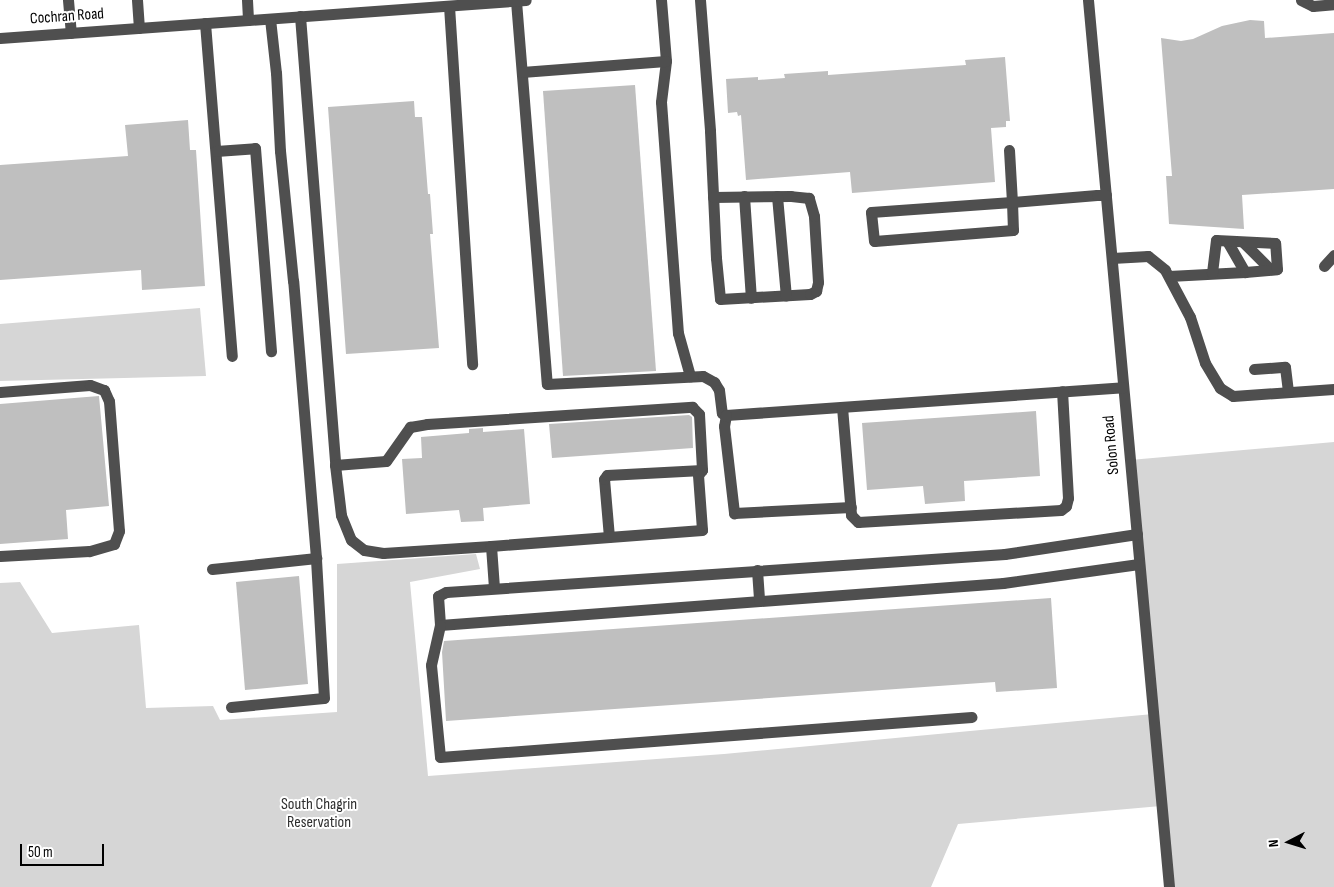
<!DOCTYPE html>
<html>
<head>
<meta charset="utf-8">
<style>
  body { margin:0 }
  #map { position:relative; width:1334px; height:887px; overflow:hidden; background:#fff; font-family:"Sofia Sans Condensed",sans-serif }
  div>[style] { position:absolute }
  .green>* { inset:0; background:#d6d6d6 }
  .building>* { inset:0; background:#bfbfbf }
  .minor>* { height:11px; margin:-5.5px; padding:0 5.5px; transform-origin:5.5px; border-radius:5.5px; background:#4f4f4f }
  span { translate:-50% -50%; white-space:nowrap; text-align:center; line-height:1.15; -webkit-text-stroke:4px #fff; paint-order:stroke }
  .street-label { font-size:16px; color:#000 }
  .park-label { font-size:16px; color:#2d2d2d }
  .north { position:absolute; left:1264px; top:817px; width:50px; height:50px; -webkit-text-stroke:4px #fff; paint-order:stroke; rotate:265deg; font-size:14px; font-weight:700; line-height:20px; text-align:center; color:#000 }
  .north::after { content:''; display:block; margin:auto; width:18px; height:22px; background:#000; clip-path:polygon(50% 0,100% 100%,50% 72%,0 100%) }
  .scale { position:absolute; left:20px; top:844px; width:84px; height:22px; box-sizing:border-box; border:2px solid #000; border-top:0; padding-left:6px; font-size:15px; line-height:18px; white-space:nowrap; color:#000; -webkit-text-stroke:4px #fff; paint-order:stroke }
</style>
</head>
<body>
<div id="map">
  <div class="green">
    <i style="clip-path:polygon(200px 308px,206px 376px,0 381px,0 324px)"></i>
    <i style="clip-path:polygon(1334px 442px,1334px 887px,1169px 887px,1161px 806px,958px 824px,931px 887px,0 887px,0 583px,20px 582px,52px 633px,139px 625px,146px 708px,213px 706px,220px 720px,337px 712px,337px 564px,476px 554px,480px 569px,410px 582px,428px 776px,724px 754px,1153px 714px,1130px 460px)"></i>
  </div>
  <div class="building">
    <i style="clip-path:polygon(1250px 20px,1264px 21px,1265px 38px,1334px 33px,1334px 189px,1242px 195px,1244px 229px,1169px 224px,1166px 176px,1172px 176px,1161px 38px,1181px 41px,1193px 39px,1222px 26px)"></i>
    <i style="clip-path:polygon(1005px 57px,1010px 121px,1006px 121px,1006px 127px,991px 128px,995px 182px,852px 193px,850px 172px,746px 180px,741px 115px,738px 116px,737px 112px,728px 113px,726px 79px,758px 77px,758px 80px,785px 78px,784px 74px,828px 71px,828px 75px,966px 65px,965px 60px)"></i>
    <i style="clip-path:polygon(635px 85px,656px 371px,563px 376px,543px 91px)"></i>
    <i style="clip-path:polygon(414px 101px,415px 117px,422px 117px,428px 194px,430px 194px,433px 234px,430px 234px,439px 348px,346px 354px,328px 107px)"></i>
    <i style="clip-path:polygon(188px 120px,190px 150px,196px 150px,205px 286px,142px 290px,141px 270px,0 280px,0 165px,128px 156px,125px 125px)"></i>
    <i style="clip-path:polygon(99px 396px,109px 506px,66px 510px,68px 539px,0 544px,0 404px)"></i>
    <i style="clip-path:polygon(1036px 411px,1040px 476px,964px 481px,965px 501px,925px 504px,923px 486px,867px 490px,862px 423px)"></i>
    <i style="clip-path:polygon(689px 415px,692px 417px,693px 448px,552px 458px,549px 424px)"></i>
    <i style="clip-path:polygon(483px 428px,483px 432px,524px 429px,530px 504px,483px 508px,484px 521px,461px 522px,459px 510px,406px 514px,402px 459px,422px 458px,421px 437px,469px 433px,469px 429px)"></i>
    <i style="clip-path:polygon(299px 576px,308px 684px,245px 690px,236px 582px)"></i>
    <i style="clip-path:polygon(1051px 598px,1057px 688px,996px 692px,995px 682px,446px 721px,442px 652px,444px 641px)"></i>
  </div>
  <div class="minor">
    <i style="left:68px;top:0;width:33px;rotate:85deg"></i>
    <i style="left:137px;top:0;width:28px;rotate:86deg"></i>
    <i style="left:247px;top:0;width:20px;rotate:87deg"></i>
    <i style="left:661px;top:0;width:61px;rotate:85.3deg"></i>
    <i style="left:666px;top:61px;width:41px;rotate:97deg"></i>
    <i style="left:661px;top:102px;width:232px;rotate:85.8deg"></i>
    <i style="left:678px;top:333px;width:45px;rotate:74.4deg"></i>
    <i style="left:700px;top:0;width:131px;rotate:85.6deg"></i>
    <i style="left:710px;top:131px;width:127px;rotate:87.3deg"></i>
    <i style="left:716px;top:258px;width:41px;rotate:84.4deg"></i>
    <i style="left:720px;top:299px;width:90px;rotate:-3.2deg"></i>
    <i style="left:810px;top:294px;width:7px;rotate:-27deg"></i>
    <i style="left:816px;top:291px;width:9px;rotate:-77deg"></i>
    <i style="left:818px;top:282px;width:66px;rotate:-93.5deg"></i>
    <i style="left:814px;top:216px;width:19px;rotate:-106deg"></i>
    <i style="left:809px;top:198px;width:18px;rotate:-174deg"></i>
    <i style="left:791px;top:196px;width:78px;rotate:179.3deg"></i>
    <i style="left:1088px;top:0;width:891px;rotate:84.78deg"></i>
    <i style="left:1301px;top:0;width:13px;rotate:27deg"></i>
    <i style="left:1313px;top:6px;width:21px;rotate:-5deg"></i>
    <i style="left:516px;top:1px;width:384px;rotate:85.4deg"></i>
    <i style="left:547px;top:384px;width:156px;rotate:-2.9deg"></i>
    <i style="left:703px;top:376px;width:13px;rotate:29deg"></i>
    <i style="left:714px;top:382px;width:9px;rotate:58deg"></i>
    <i style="left:719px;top:390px;width:23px;rotate:83deg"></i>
    <i style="left:722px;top:413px;width:4px;rotate:27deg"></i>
    <i style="left:726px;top:415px;width:398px;rotate:-4deg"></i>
    <i style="left:449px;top:6px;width:359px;rotate:86.3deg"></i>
    <i style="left:300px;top:16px;width:450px;rotate:85.5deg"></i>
    <i style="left:205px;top:23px;width:334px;rotate:85.4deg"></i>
    <i style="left:0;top:38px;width:527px;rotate:-4.13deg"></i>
    <i style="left:522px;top:72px;width:144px;rotate:-4.4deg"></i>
    <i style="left:1009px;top:150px;width:52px;rotate:86.7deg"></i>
    <i style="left:1012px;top:202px;width:28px;rotate:88deg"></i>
    <i style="left:1013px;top:230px;width:139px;rotate:175.5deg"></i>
    <i style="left:874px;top:241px;width:29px;rotate:-96deg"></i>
    <i style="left:871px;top:212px;width:141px;rotate:-4.1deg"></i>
    <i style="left:1012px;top:202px;width:85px;rotate:-4.7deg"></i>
    <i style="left:1097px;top:195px;width:9px"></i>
    <i style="left:216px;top:151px;width:39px;rotate:-4deg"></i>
    <i style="left:255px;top:148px;width:204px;rotate:85.5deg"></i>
    <i style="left:744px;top:196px;width:102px;rotate:86.1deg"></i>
    <i style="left:777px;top:196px;width:100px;rotate:84.9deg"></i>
    <i style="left:1227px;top:241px;width:36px;rotate:60deg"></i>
    <i style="left:1243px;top:242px;width:38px;rotate:45deg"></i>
    <i style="left:1112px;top:258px;width:36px;rotate:-3deg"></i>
    <i style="left:1148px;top:256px;width:22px;rotate:39deg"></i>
    <i style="left:1165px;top:270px;width:53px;rotate:62deg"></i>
    <i style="left:1190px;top:317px;width:48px;rotate:71.9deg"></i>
    <i style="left:1205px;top:363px;width:29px;rotate:59deg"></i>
    <i style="left:1220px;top:388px;width:15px;rotate:32deg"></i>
    <i style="left:1233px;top:396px;width:101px;rotate:-4deg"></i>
    <i style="left:1324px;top:266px;width:15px;rotate:-48deg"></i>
    <i style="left:1169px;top:276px;width:76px;rotate:-3deg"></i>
    <i style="left:1245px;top:272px;width:32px;rotate:-5deg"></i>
    <i style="left:1277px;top:269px;width:26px;rotate:-94deg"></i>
    <i style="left:1275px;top:243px;width:59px;rotate:-177.1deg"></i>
    <i style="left:1216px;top:240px;width:33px;rotate:97deg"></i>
    <i style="left:1254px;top:369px;width:31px;rotate:-4deg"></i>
    <i style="left:1285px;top:367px;width:25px;rotate:83deg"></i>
    <i style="left:0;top:392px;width:90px;rotate:-4.4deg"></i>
    <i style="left:90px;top:385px;width:15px;rotate:20deg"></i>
    <i style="left:104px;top:390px;width:12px;rotate:66deg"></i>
    <i style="left:109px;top:401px;width:130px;rotate:85.6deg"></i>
    <i style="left:119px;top:531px;width:14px;rotate:111deg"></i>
    <i style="left:114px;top:544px;width:26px;rotate:164deg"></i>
    <i style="left:89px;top:551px;width:89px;rotate:176.8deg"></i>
    <i style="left:842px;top:407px;width:108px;rotate:85.2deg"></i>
    <i style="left:851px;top:515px;width:10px;rotate:45deg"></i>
    <i style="left:858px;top:522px;width:203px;rotate:-3.4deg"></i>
    <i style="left:1061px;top:510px;width:6px;rotate:-39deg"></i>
    <i style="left:1066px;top:506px;width:8px;rotate:-76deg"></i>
    <i style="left:1068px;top:498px;width:107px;rotate:-93.2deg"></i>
    <i style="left:726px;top:415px;width:11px;rotate:100deg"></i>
    <i style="left:724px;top:426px;width:88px;rotate:83.4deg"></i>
    <i style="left:734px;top:513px;width:117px;rotate:-2.9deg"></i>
    <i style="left:1137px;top:534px;width:134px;rotate:171.4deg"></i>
    <i style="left:1005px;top:554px;width:560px;rotate:176.11deg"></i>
    <i style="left:446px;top:592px;width:9px;rotate:153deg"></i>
    <i style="left:438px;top:596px;width:29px;rotate:86deg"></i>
    <i style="left:440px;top:625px;width:565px;rotate:-4.27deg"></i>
    <i style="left:1003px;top:583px;width:137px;rotate:-8deg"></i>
    <i style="left:609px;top:537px;width:58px;rotate:-94.9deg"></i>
    <i style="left:604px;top:479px;width:5px;rotate:-53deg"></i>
    <i style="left:607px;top:475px;width:95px;rotate:-3deg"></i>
    <i style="left:491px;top:546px;width:108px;rotate:176.3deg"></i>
    <i style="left:383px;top:553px;width:19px;rotate:-171deg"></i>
    <i style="left:364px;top:550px;width:16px;rotate:-142deg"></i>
    <i style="left:351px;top:540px;width:27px;rotate:-112deg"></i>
    <i style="left:341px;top:515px;width:50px;rotate:-96.8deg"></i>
    <i style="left:335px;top:465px;width:51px;rotate:-4.5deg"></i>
    <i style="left:386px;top:461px;width:42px;rotate:-54.8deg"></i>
    <i style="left:410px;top:427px;width:17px;rotate:-10deg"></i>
    <i style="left:427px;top:424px;width:266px;rotate:-3.7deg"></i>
    <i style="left:692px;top:407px;width:10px;rotate:45deg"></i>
    <i style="left:699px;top:414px;width:56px;rotate:86.9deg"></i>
    <i style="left:702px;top:470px;width:6px;rotate:129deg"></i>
    <i style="left:698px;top:475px;width:55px;rotate:85.8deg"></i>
    <i style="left:702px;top:530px;width:212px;rotate:175.7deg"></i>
    <i style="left:491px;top:546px;width:42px;rotate:85.9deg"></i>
    <i style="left:212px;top:569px;width:105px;rotate:-6deg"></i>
    <i style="left:757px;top:570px;width:31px;rotate:86deg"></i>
    <i style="left:440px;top:625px;width:41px;rotate:102.7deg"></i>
    <i style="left:431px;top:665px;width:92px;rotate:84.4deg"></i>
    <i style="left:440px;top:757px;width:533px;rotate:-4.31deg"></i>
    <i style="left:231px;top:707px;width:93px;rotate:-5.5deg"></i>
    <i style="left:324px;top:698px;width:140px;rotate:-93.3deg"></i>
    <i style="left:316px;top:558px;width:278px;rotate:-94.7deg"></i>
    <i style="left:293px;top:281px;width:131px;rotate:-95.7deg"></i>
    <i style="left:280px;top:151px;width:78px;rotate:-92.9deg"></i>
    <i style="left:276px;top:73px;width:54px;rotate:-96.3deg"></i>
  </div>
  <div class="street-label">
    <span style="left:67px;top:17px;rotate:-4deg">Cochran Road</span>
    <span style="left:1112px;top:445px;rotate:-95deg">Solon Road</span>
  </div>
  <div class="park-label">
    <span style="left:319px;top:814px">South Chagrin<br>Reservation</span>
  </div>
  <div class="north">N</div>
  <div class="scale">50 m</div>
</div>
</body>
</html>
